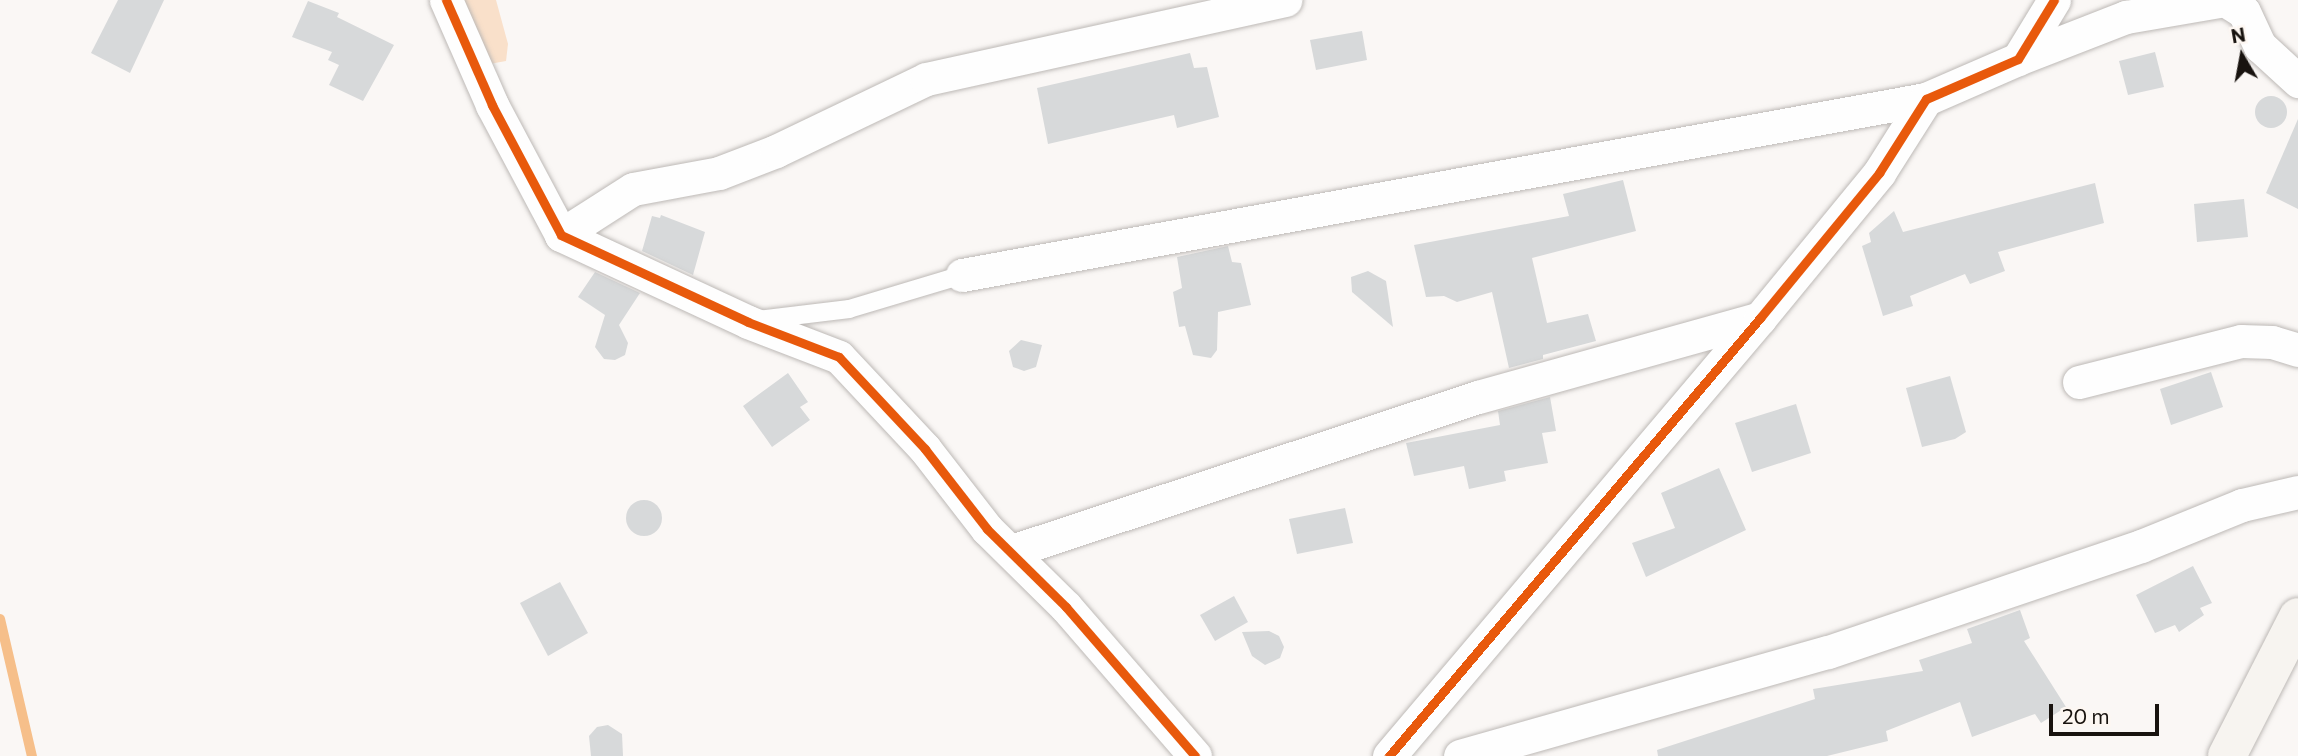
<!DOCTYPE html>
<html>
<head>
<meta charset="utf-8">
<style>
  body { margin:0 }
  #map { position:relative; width:2298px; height:756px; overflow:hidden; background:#faf7f5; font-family:Commissioner,sans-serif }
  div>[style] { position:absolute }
  .green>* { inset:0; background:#f9e0ca }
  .stream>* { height:10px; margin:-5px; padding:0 5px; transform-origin:5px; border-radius:5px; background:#f6bf8a }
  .building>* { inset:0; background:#d7d9da }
  .round { border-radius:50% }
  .roads { filter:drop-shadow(0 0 2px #bdb9b6) drop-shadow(0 0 2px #bdb9b6) }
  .service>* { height:18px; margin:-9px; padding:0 9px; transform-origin:9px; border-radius:9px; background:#fefefe }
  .minor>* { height:33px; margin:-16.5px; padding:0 16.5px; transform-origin:16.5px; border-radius:16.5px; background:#fefefe }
  .secondary>* { height:38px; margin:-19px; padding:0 19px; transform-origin:19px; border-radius:19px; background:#f7f4f0 }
  .cycleway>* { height:9px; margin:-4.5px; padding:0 4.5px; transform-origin:4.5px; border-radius:4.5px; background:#e8590c }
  span { translate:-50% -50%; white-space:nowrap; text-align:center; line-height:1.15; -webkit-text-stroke:6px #fdf7f2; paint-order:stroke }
  .north { position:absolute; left:2207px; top:21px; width:70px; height:70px; -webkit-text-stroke:5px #fdf7f2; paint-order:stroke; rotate:350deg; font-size:19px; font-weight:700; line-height:28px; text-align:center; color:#18130f }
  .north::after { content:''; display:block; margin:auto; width:24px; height:32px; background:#18130f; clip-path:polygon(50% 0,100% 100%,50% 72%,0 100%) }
  .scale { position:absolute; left:2049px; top:704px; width:110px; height:32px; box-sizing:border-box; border:4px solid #18130f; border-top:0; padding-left:9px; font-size:21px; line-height:24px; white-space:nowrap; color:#18130f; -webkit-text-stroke:5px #fdf7f2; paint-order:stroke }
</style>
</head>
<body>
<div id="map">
  <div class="green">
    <i style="clip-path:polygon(457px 0,496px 0,508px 44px,506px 61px,484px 65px)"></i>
  </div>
  <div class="stream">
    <i style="left:0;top:619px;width:141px;rotate:76.9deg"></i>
  </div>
  <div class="building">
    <i style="clip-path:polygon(118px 0,164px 0,130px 73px,91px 53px)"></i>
    <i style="clip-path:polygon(308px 1px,339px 13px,337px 17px,394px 45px,363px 101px,329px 85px,339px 65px,328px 60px,332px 52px,292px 37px)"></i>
    <i style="clip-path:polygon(1362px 31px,1367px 60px,1316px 70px,1310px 40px)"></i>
    <i style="clip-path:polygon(2155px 52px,2164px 87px,2128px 95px,2119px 61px)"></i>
    <i style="clip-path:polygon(1190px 53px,1194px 68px,1207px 67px,1219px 117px,1177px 128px,1174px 115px,1048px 144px,1037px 88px)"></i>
    <i class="round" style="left:2255px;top:96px;width:32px;height:32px"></i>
    <i style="clip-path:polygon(2298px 119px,2298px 209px,2266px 193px)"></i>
    <i style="clip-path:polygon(1623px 180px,1636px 231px,1532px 258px,1547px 323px,1588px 314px,1596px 341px,1543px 355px,1543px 359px,1509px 368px,1492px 292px,1457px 302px,1444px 296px,1426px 297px,1414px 245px,1569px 216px,1563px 194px)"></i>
    <i style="clip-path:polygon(2095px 183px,2104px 223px,1998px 252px,2005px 271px,1970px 284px,1965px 274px,1910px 296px,1913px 306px,1883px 316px,1862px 246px,1871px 242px,1869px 233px,1894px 211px,1903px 232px)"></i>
    <i style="clip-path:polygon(2244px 199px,2248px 237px,2197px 242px,2194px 204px)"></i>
    <i style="clip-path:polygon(661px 215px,705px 232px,693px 275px,642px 251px,652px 216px,660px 218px)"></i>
    <i style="clip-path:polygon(1228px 246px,1232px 262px,1241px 263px,1251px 305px,1218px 312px,1217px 350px,1211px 358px,1193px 355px,1185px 326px,1179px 327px,1173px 292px,1182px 288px,1177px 257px)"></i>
    <i style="clip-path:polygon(1368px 271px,1386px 281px,1393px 327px,1352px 292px,1351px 277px)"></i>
    <i style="clip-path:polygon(595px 272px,640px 293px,619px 325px,628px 343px,625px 355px,615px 360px,604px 359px,595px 347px,605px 315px,578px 297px)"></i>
    <i style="clip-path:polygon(1021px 340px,1042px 345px,1036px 367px,1024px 371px,1013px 367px,1009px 351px)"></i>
    <i style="clip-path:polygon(2211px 372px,2223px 407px,2171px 425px,2160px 389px)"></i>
    <i style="clip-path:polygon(788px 373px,808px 402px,800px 407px,810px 420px,772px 447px,743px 406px)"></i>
    <i style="clip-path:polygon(1950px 376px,1966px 432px,1955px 439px,1922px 447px,1906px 388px)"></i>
    <i style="clip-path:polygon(1550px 397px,1556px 431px,1542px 433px,1548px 463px,1504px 471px,1506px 481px,1469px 489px,1464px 466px,1414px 476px,1406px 443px,1500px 425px,1498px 411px)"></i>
    <i style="clip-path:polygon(1796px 404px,1811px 453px,1752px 472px,1735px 423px)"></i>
    <i style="clip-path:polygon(1719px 468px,1746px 530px,1646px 577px,1632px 543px,1675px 528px,1661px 493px)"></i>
    <i class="round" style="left:626px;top:500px;width:36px;height:36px"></i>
    <i style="clip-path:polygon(1345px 508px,1353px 543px,1297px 554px,1289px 519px)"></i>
    <i style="clip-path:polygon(2193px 566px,2212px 603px,2200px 608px,2204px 615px,2179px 632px,2175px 625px,2155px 633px,2136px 595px)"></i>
    <i style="clip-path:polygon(560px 582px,588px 633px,548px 656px,520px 603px)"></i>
    <i style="clip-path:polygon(1234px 596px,1248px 622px,1215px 641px,1200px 615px)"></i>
    <i style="clip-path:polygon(2020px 610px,2030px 638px,2024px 641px,2066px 707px,2041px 723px,2035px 714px,1972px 737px,1960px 702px,1886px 731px,1888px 741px,1827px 756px,1658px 756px,1657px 750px,1815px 699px,1813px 689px,1923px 671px,1919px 660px,1972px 643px,1967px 629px)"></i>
    <i style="clip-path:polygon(1269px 631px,1279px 636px,1284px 647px,1280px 658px,1265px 665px,1252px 656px,1242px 632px)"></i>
    <i style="clip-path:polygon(608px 725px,622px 734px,623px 756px,591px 756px,589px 736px,597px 727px)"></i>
  </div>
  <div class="roads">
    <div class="service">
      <i style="left:758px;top:320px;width:92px;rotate:-6.9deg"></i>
      <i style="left:849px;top:309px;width:118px;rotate:-16.7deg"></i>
    </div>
    <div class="minor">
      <i style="left:446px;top:0;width:115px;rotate:66.3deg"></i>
      <i style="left:492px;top:105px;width:147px;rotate:62deg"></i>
      <i style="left:561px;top:235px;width:206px;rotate:24.9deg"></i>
      <i style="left:748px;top:322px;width:97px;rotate:21deg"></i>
      <i style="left:839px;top:357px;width:126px;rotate:46.9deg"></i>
      <i style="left:925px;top:449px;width:101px;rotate:52.2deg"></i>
      <i style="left:987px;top:529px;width:111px;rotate:44.6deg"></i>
      <i style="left:1066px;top:607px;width:197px;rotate:49.1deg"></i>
      <i style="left:2225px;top:0;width:22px;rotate:32deg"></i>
      <i style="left:2244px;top:12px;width:38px;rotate:65deg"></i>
      <i style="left:2260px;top:46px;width:52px;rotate:42.6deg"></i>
      <i style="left:2018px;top:59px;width:116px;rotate:-21.3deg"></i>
      <i style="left:2126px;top:17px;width:99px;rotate:-9.8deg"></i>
      <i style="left:561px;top:235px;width:85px;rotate:-32.6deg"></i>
      <i style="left:633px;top:189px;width:87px;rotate:-10.5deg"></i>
      <i style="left:719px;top:173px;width:61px;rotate:-21.1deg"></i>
      <i style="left:776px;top:151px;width:166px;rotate:-25.6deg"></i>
      <i style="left:926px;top:79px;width:368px;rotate:-12.4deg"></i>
      <i style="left:962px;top:275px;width:980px;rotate:-10.35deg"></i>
      <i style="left:2079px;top:382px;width:167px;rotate:-14.2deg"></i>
      <i style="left:2241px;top:341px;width:31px;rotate:2deg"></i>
      <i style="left:2272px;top:342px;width:27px;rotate:17deg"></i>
      <i style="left:1012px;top:551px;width:491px;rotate:-18.3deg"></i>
      <i style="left:1478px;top:397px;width:293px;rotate:-15.6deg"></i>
      <i style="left:1389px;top:756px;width:574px;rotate:-49.73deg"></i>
      <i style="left:1760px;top:318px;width:188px;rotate:-50.6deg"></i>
      <i style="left:1879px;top:173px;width:88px;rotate:-57.6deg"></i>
      <i style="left:1926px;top:99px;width:100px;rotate:-23.5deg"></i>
      <i style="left:2018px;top:59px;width:69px;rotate:-58.6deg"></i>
      <i style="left:1460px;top:756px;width:382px;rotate:-15.8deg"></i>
      <i style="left:1828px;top:652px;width:330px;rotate:-18.7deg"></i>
      <i style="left:2141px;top:546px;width:109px;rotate:-22.1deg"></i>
      <i style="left:2242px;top:505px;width:57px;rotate:-13.1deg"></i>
    </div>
    <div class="secondary">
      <i style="left:2227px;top:756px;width:156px;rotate:-62.9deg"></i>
    </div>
  </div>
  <div class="cycleway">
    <i style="left:446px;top:0;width:115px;rotate:66.3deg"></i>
    <i style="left:492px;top:105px;width:147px;rotate:62deg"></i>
    <i style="left:561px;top:235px;width:206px;rotate:24.9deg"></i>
    <i style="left:748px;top:322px;width:97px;rotate:21deg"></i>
    <i style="left:839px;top:357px;width:126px;rotate:46.9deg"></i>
    <i style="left:925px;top:449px;width:101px;rotate:52.2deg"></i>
    <i style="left:987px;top:529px;width:111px;rotate:44.6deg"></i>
    <i style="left:1066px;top:607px;width:197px;rotate:49.1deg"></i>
    <i style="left:1389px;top:756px;width:574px;rotate:-49.73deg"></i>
    <i style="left:1760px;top:318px;width:188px;rotate:-50.6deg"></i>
    <i style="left:1879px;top:173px;width:88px;rotate:-57.6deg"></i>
    <i style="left:1926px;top:99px;width:100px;rotate:-23.5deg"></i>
    <i style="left:2018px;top:59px;width:69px;rotate:-58.6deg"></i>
  </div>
  <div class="north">N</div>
  <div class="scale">20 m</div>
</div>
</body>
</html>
